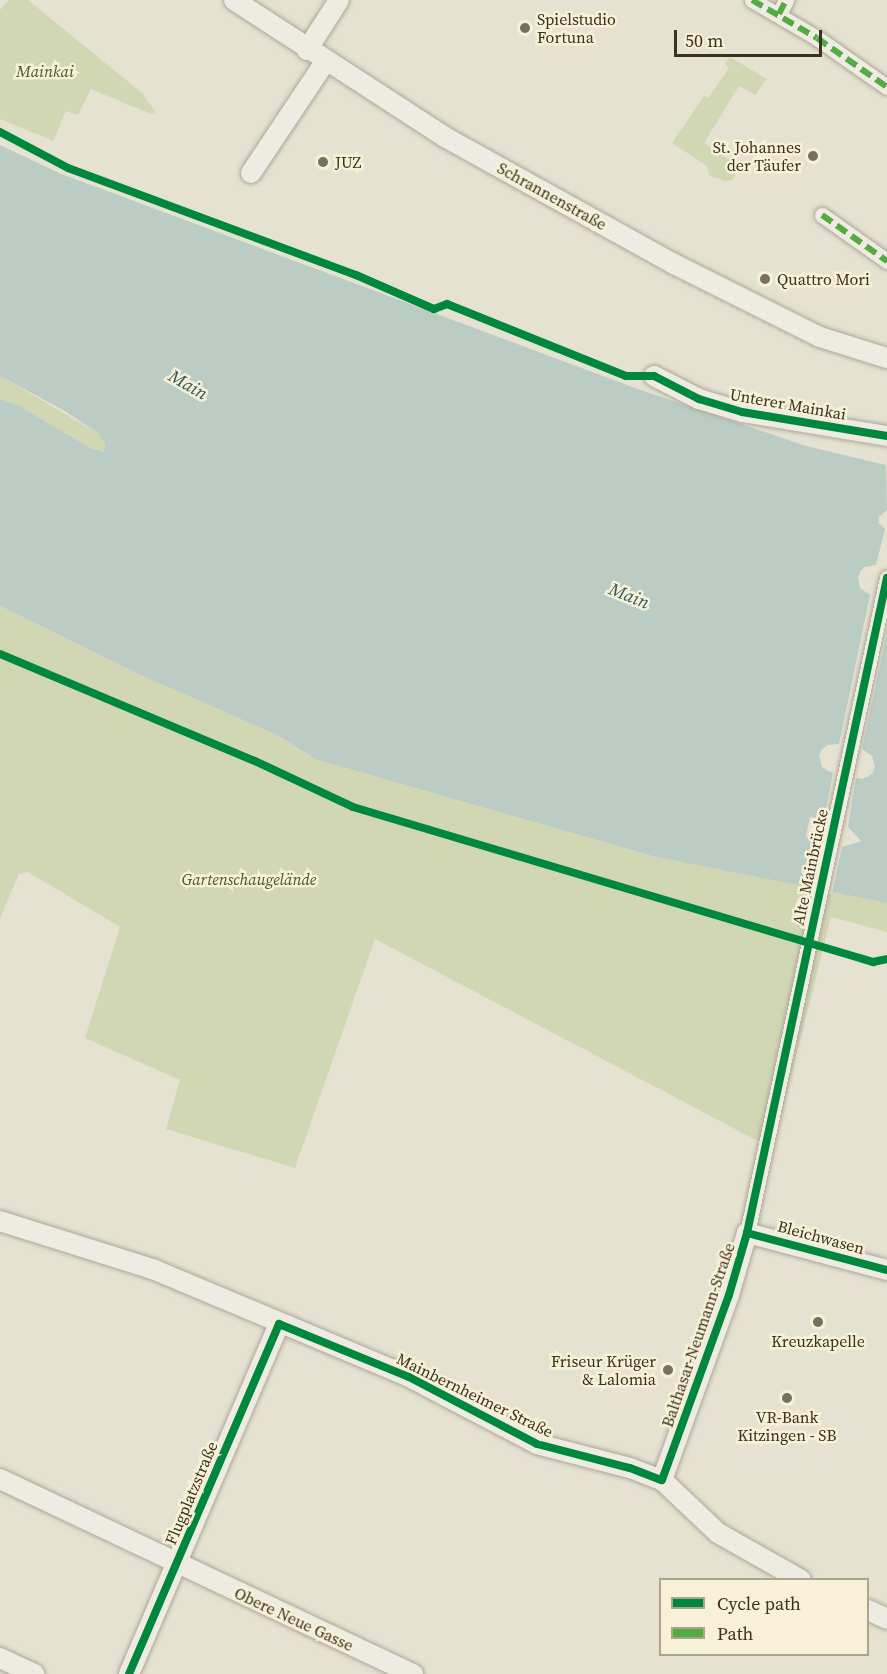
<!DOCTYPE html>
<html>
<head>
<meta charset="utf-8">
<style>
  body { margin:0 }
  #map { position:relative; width:887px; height:1674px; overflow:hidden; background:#e6e2d1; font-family:"Source Serif 4",serif }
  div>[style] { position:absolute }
  .green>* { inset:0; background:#d2d7b3 }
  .water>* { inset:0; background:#bbccc4 }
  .pier>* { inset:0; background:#e6e2d1 }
  .roads { filter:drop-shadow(0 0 2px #aca799) drop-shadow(0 0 2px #aca799) }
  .pedestrian>* { height:15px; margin:-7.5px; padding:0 7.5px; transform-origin:7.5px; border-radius:7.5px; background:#eeece2 }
  .minor>* { height:20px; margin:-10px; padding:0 10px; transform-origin:10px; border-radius:10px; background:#eeece2 }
  .quiet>* { height:6px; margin-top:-3px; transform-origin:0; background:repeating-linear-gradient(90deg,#55ab43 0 12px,transparent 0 18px) }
  .cycleway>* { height:8px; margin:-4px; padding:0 4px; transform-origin:4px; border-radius:4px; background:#00873e }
  .dots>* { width:16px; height:16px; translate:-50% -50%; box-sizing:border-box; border:3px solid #f6f1d7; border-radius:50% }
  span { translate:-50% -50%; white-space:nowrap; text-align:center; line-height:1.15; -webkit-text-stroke:5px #f6f1d7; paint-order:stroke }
  .poi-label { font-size:16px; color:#3c3120 }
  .left { translate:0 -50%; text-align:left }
  .right { translate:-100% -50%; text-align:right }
  .park-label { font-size:16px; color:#465826; font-style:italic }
  .street-label { font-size:16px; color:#3c3120 }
  .water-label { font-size:18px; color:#2f595b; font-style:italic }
  .legend { position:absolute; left:659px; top:1578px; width:210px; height:78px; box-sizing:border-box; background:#f6f1d7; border:2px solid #aca48e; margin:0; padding:8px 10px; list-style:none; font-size:18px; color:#3c3120 }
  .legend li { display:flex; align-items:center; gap:12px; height:30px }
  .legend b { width:30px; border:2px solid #aca48e }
  .scale { position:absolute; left:674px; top:30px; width:148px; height:27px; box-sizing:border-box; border:3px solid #3c3120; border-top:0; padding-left:8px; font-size:18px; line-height:21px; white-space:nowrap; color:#3c3120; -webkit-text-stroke:4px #f6f1d7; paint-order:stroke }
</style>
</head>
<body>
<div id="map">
  <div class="green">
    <i style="clip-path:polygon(9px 0,28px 0,142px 93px,156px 112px,151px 114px,91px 89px,78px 115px,66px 111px,53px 141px,0 119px,0 10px)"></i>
    <i style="clip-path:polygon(730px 57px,767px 79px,755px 95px,739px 86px,704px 143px,735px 163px,738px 170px,732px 180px,724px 181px,709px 175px,707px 166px,672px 143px,704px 96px,708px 98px,729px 68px,725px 64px)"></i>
    <i style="clip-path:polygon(0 376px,98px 433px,105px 444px,104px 452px,90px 448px,18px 405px,0 399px)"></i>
    <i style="clip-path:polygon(0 606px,143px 676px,279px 736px,315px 759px,652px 856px,887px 903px,887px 932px,831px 917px,773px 1149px,375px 939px,295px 1168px,166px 1129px,180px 1080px,85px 1038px,120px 927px,28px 872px,19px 874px,0 918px)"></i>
  </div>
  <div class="water">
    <i style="clip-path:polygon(evenodd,0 145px,59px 173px,635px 388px,806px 446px,886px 465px,887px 510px,878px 522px,885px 529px,887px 568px,876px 565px,860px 571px,860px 588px,887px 598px,887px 903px,652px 856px,315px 759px,279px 736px,143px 676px,0 606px,0 399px,18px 405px,90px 448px,104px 452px,105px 444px,98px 433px,63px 410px,0 376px,0 145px,839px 744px,872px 756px,873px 773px,862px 779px,827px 771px,819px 755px,823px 748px,839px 744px,0 145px,811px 817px,847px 827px,861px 841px,842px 847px,806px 837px,811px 817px)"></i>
  </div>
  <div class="pier">
    <i style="clip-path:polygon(evenodd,887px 510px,881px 521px,887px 526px,887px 571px,866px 570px,860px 583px,866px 590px,887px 595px,887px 633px,862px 749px,872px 756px,875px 768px,868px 777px,856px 778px,848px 827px,861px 841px,842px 847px,832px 894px,810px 890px,819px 842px,806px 836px,810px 817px,824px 819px,833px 773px,822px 767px,819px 755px,827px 745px,839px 744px,870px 595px,860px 588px,858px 577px,864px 567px,876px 565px,885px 529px,878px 518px,887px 510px,834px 747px,867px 754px,872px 762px,870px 771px,862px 776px,829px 769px,822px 756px,834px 747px,887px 510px,813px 820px,846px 830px,856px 840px,842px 844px,809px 835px,813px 820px)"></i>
  </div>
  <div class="roads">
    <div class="pedestrian">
      <i style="left:752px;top:0;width:75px;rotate:30.3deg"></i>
      <i style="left:817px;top:38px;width:85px;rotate:35deg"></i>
      <i style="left:779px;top:14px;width:16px;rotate:-63deg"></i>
      <i style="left:822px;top:215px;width:80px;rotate:35.3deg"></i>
      <i style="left:747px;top:1233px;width:670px;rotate:-77.94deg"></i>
    </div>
    <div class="minor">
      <i style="left:234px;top:0;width:252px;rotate:33deg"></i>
      <i style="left:445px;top:137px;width:260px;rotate:29deg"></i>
      <i style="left:672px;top:263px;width:165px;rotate:26.6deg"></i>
      <i style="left:820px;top:337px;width:70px;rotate:17.4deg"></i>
      <i style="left:307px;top:50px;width:59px;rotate:-57.4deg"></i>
      <i style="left:251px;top:173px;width:133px;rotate:-56.3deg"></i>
      <i style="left:654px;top:376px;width:51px;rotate:27.1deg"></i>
      <i style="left:699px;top:399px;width:45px;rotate:16.8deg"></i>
      <i style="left:742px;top:412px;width:147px;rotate:9.4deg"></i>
      <i style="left:0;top:1221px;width:163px;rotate:17.5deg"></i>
      <i style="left:155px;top:1270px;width:276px;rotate:22.8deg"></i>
      <i style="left:409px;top:1377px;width:144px;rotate:27.6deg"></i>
      <i style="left:537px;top:1444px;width:96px;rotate:14.5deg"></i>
      <i style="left:630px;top:1468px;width:34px;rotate:21deg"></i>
      <i style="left:662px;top:1480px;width:77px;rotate:43.4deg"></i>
      <i style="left:718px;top:1533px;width:95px;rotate:29.5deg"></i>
      <i style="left:0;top:1479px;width:457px;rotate:25.3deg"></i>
      <i style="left:662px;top:1480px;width:197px;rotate:-70.1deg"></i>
      <i style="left:729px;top:1295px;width:65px;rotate:-73.8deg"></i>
      <i style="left:747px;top:1233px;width:145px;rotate:14.8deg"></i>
      <i style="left:868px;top:1610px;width:21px;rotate:25deg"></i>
      <i style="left:0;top:1658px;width:38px;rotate:25deg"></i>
      <i style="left:129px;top:1674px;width:381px;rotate:-66.8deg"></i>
    </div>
  </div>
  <div class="quiet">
    <i style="left:752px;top:0;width:75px;rotate:30.3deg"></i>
    <i style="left:817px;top:38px;width:85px;rotate:35deg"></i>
    <i style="left:779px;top:14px;width:16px;rotate:-63deg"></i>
    <i style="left:822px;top:215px;width:80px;rotate:35.3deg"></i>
  </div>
  <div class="cycleway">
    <i style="left:0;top:132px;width:77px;rotate:27.9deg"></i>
    <i style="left:68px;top:168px;width:307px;rotate:20.4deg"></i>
    <i style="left:356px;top:275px;width:85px;rotate:23.6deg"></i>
    <i style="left:434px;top:309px;width:14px;rotate:-21deg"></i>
    <i style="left:447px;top:304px;width:193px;rotate:21.9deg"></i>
    <i style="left:626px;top:376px;width:28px"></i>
    <i style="left:654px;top:376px;width:51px;rotate:27.1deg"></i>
    <i style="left:699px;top:399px;width:45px;rotate:16.8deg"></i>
    <i style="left:742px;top:412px;width:147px;rotate:9.4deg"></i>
    <i style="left:0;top:654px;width:277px;rotate:22.8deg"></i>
    <i style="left:255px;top:761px;width:108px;rotate:25.1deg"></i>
    <i style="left:353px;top:807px;width:543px;rotate:16.6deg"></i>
    <i style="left:873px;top:962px;width:14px;rotate:-12deg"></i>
    <i style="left:747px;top:1233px;width:145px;rotate:14.8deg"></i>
    <i style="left:129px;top:1674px;width:381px;rotate:-66.8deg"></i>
    <i style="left:279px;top:1324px;width:140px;rotate:22.2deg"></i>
    <i style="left:409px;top:1377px;width:144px;rotate:27.6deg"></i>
    <i style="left:537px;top:1444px;width:96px;rotate:14.5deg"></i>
    <i style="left:630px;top:1468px;width:34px;rotate:21deg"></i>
    <i style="left:662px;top:1480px;width:197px;rotate:-70.1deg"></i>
    <i style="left:729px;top:1295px;width:65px;rotate:-73.8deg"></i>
    <i style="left:747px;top:1233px;width:670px;rotate:-77.94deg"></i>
  </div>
  <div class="dots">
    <i style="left:525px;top:28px;background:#786f5e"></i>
    <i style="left:813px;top:156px;background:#786f5e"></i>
    <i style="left:323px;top:162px;background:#786f5e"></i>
    <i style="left:765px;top:279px;background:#786f5e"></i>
    <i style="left:818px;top:1322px;background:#786f5e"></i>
    <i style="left:668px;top:1370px;background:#786f5e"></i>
    <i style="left:787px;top:1398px;background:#786f5e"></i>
  </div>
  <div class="poi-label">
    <span class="left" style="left:537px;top:28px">Spielstudio<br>Fortuna</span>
    <span class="right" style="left:801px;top:156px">St. Johannes<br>der Täufer</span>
    <span class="left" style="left:335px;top:162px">JUZ</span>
    <span class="left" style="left:777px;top:279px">Quattro Mori</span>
    <span style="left:818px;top:1341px">Kreuzkapelle</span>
    <span class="right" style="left:656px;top:1370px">Friseur Krüger<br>&amp; Lalomia</span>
    <span style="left:787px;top:1426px">VR-Bank<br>Kitzingen - SB</span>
  </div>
  <div class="park-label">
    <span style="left:45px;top:71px">Mainkai</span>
    <span style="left:249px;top:879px">Gartenschaugelände</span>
  </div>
  <div class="street-label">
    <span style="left:552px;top:196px;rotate:29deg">Schrannenstraße</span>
    <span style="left:788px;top:404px;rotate:10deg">Unterer Mainkai</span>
    <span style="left:810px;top:867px;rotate:-78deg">Alte Mainbrücke</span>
    <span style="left:821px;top:1237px;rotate:15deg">Bleichwasen</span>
    <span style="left:698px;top:1335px;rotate:-71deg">Balthasar-Neumann-Straße</span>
    <span style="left:475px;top:1395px;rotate:26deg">Mainbernheimer Straße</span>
    <span style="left:191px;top:1493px;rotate:-67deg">Flugplatzstraße</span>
    <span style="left:294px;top:1619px;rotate:25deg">Obere Neue Gasse</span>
  </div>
  <div class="water-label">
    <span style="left:188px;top:385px;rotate:30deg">Main</span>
    <span style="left:629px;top:596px;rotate:22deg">Main</span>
  </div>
  <ul class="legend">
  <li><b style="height:8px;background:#00873e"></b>Cycle path</li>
  <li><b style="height:8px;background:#55ab43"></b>Path</li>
  </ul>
  <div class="scale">50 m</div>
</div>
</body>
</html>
